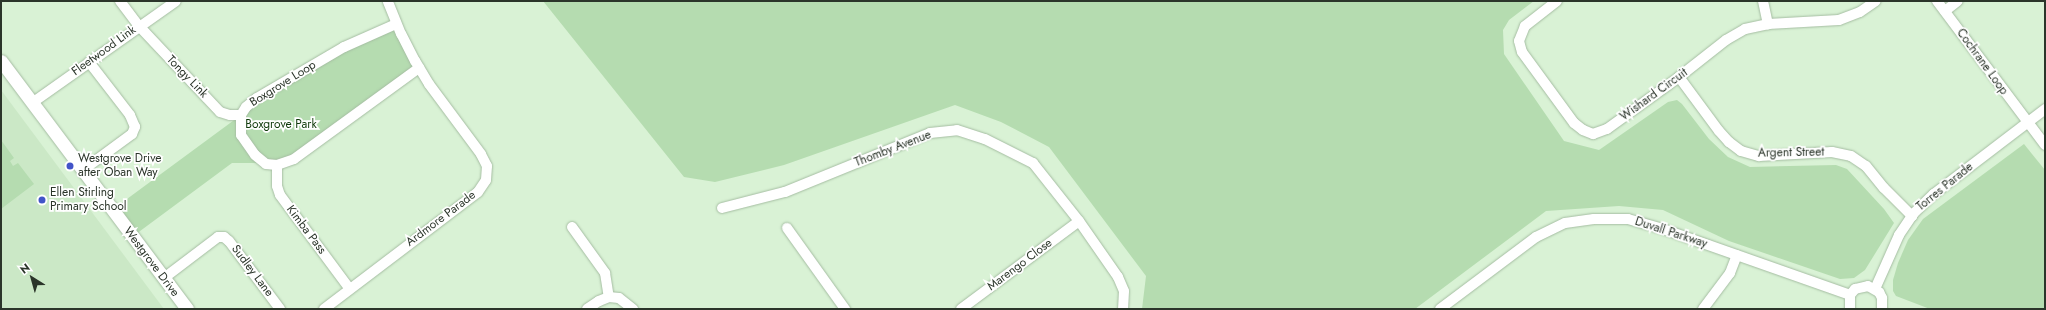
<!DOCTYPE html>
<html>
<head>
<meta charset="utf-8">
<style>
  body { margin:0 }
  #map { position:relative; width:2046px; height:310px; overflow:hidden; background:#d9f2d5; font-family:Jost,sans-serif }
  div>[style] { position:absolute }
  .built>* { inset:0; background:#cbe8c6 }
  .green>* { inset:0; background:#b5dcb0 }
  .roads { filter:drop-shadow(0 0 1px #a5bda2) drop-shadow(0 0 1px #a5bda2) }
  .minor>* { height:10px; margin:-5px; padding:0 5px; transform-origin:5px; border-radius:5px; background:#fff }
  .tertiary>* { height:13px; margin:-6.5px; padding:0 6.5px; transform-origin:6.5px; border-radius:6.5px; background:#fff }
  .dots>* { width:11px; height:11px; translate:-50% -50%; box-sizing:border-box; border:2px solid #fff; border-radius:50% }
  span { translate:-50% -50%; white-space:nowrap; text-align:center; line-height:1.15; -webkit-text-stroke:3.5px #fff; paint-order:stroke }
  .street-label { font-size:12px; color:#2b352a }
  .park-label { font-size:12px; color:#0e3909 }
  .poi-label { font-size:12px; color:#2b352a }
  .left { translate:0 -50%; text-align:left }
  .frame { position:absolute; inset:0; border:2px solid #2b352a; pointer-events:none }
  .north { position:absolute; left:12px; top:258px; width:40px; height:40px; -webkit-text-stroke:3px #fff; paint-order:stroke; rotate:323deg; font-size:11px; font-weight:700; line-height:16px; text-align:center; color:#2b352a }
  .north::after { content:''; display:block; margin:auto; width:14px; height:18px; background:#2b352a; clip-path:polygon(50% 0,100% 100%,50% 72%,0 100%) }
</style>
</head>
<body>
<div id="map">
  <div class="built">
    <i style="clip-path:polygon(1px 90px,164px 309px,1px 309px)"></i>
  </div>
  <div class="green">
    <i style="clip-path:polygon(543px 1px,1534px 1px,1509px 20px,1503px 30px,1504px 54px,1564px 141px,1599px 150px,1668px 102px,1677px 100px,1682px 104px,1709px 139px,1728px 157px,1750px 167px,1836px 165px,1847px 169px,1884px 209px,1894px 223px,1865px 270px,1854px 278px,1840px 279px,1729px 241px,1663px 210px,1619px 206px,1546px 211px,1415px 309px,1142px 309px,1146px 276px,1049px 147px,1001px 122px,955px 105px,784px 165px,715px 182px,684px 177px)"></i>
    <i style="clip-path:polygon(396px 24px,419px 68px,294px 159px,265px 163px,232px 163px,132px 237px,112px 210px,241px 115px,257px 98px)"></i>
    <i style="clip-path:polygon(1px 140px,14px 158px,10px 161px,13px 166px,18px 163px,34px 184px,1px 209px)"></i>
    <i style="clip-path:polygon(2024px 144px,2045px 170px,2045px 309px,1930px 309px,1896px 296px,1893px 291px,1893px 280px,1898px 263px,1908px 240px,1923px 219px)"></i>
  </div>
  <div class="roads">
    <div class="minor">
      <i style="left:120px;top:1px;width:31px;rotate:53deg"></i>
      <i style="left:139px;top:26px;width:118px;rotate:46.7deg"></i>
      <i style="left:220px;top:112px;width:10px;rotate:17deg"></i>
      <i style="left:230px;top:115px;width:11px"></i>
      <i style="left:1557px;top:1px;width:41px;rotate:142deg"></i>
      <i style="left:1525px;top:26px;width:16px;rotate:112deg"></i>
      <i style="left:1519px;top:41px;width:11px;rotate:75deg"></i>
      <i style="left:1522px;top:52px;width:88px;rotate:53.8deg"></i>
      <i style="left:1574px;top:123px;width:11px;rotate:38deg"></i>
      <i style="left:1583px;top:130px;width:11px;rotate:22deg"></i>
      <i style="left:1593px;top:134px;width:15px;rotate:-20deg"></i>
      <i style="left:1607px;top:129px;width:89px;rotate:-35.8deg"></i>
      <i style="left:1679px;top:77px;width:60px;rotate:-38.2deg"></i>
      <i style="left:1726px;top:40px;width:22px;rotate:-30deg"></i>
      <i style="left:1745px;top:29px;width:24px;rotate:-12deg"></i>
      <i style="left:1768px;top:24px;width:71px;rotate:-3.2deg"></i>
      <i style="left:1839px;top:20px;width:22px;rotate:-21deg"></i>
      <i style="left:1860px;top:12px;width:19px;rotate:-35deg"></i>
      <i style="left:1763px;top:1px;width:24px;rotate:78deg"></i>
      <i style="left:1937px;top:1px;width:180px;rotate:53.1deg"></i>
      <i style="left:1945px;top:11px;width:16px;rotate:-38deg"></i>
      <i style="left:396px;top:24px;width:57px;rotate:156.1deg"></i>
      <i style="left:344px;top:47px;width:101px;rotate:149.6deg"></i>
      <i style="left:257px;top:98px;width:14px;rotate:141deg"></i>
      <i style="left:246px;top:107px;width:9px;rotate:122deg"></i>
      <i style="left:241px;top:115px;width:20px;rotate:90deg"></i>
      <i style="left:241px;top:135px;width:24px;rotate:55deg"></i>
      <i style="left:255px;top:155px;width:14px;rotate:39deg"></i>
      <i style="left:266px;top:164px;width:11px;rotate:5deg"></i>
      <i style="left:277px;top:165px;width:18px;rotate:-19deg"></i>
      <i style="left:294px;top:159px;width:155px;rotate:-36.1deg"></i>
      <i style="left:1679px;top:77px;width:67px;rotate:53.5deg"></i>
      <i style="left:1719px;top:131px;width:15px;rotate:48deg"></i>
      <i style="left:1729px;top:142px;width:15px;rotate:37deg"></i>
      <i style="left:1741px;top:151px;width:19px;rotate:16deg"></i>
      <i style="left:1759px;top:156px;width:73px;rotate:-3.1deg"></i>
      <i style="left:1832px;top:152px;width:19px;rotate:12deg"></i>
      <i style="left:1851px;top:156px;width:18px;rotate:34deg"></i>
      <i style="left:1866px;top:166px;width:28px;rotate:51deg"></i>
      <i style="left:1884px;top:188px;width:40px;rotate:45deg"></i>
      <i style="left:32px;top:103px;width:176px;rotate:-35.3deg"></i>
      <i style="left:277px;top:165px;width:21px;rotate:90deg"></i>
      <i style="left:277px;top:186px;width:9px;rotate:72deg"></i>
      <i style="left:280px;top:195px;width:116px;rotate:53.4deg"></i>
      <i style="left:83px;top:170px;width:61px;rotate:-36.3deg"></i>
      <i style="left:132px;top:134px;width:8px;rotate:-67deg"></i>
      <i style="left:135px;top:127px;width:13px;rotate:-113deg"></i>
      <i style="left:130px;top:115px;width:67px;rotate:-127.7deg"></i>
      <i style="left:722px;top:208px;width:65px;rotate:-14.3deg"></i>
      <i style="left:785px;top:192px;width:157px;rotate:-22.1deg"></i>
      <i style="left:930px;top:133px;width:27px;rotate:-6deg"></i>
      <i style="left:957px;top:130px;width:29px;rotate:18deg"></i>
      <i style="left:985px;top:139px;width:54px;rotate:26.6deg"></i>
      <i style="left:1033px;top:163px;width:74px;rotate:51.6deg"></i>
      <i style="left:1079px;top:221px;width:68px;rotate:55.1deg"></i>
      <i style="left:1118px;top:277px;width:15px;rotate:67deg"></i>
      <i style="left:1124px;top:291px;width:18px;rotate:93deg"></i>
      <i style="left:572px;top:227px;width:57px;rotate:54.3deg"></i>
      <i style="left:605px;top:273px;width:24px;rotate:81deg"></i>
      <i style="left:787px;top:228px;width:100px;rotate:54.4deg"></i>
      <i style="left:164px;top:278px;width:68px;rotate:-37.2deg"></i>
      <i style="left:218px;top:237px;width:6px"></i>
      <i style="left:224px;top:237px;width:6px;rotate:39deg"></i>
      <i style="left:229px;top:241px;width:85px;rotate:53.1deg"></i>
      <i style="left:1875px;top:289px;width:59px;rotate:-66deg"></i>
      <i style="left:1899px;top:235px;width:25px;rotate:-56deg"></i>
      <i style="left:1913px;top:214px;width:29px;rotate:-44deg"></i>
      <i style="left:1934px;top:194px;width:140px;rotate:-37.4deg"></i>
      <i style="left:324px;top:309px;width:193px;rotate:-37.2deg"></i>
      <i style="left:478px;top:192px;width:14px;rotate:-56deg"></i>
      <i style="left:486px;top:180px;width:14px;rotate:-86deg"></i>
      <i style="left:487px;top:166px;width:13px;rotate:-117deg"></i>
      <i style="left:481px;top:154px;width:87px;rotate:-126.6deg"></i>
      <i style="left:429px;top:84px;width:27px;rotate:-121deg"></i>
      <i style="left:415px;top:61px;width:30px;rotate:-117deg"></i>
      <i style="left:401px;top:34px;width:35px;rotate:-112deg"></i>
      <i style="left:587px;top:309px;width:14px;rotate:-34deg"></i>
      <i style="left:599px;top:301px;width:11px;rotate:-22deg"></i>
      <i style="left:609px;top:297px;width:10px;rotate:6deg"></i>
      <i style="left:619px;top:298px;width:18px;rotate:38deg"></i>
      <i style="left:961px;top:309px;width:147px;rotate:-36.7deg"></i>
      <i style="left:1440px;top:309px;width:120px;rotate:-36.9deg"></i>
      <i style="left:1536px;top:237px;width:32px;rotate:-26deg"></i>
      <i style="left:1565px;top:223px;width:29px;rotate:-8deg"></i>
      <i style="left:1594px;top:219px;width:34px"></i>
      <i style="left:1628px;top:219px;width:33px;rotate:16deg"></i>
      <i style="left:1660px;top:228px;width:201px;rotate:19.4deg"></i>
      <i style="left:1703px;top:309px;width:45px;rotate:-53.1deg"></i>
      <i style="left:1730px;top:273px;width:19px;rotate:-69deg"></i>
      <i style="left:1850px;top:309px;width:14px;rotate:-90deg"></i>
      <i style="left:1850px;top:295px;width:8px;rotate:-50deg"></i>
      <i style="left:1855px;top:289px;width:13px;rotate:-13deg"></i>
      <i style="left:1868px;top:286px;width:13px;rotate:29deg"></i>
      <i style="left:1879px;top:292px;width:7px;rotate:63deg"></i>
      <i style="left:1882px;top:298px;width:11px;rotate:90deg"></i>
    </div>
    <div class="tertiary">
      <i style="left:1px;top:61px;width:310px;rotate:53.1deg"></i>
    </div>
  </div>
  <div class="dots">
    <i style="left:70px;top:166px;background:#4254c8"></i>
    <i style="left:42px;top:200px;background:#4254c8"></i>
  </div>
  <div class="street-label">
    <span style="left:104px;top:51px;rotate:-36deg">Fleetwood Link</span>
    <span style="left:1982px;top:62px;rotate:54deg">Cochrane Loop</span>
    <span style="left:187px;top:77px;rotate:46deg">Tongy Link</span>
    <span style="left:283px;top:84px;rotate:-32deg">Boxgrove Loop</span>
    <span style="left:1654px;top:95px;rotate:-36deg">Wishard Circuit</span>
    <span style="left:893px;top:149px;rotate:-21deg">Thomby Avenue</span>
    <span style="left:1791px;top:153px;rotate:-1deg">Argent Street</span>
    <span style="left:1945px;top:187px;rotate:-39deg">Torres Parade</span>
    <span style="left:441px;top:219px;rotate:-37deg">Ardmore Parade</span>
    <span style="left:306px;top:230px;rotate:53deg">Kimba Pass</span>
    <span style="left:1671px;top:233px;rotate:18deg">Duvall Parkway</span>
    <span style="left:151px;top:262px;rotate:53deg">Westgrove Drive</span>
    <span style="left:1020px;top:265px;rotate:-37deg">Marengo Close</span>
    <span style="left:252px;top:271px;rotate:53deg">Sudley Lane</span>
  </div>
  <div class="park-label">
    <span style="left:281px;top:125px">Boxgrove Park</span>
  </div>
  <div class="poi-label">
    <span class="left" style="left:78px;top:166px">Westgrove Drive<br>after Oban Way</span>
    <span class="left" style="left:50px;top:200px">Ellen Stirling<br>Primary School</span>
  </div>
  <div class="frame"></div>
  <div class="north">N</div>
</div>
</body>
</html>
